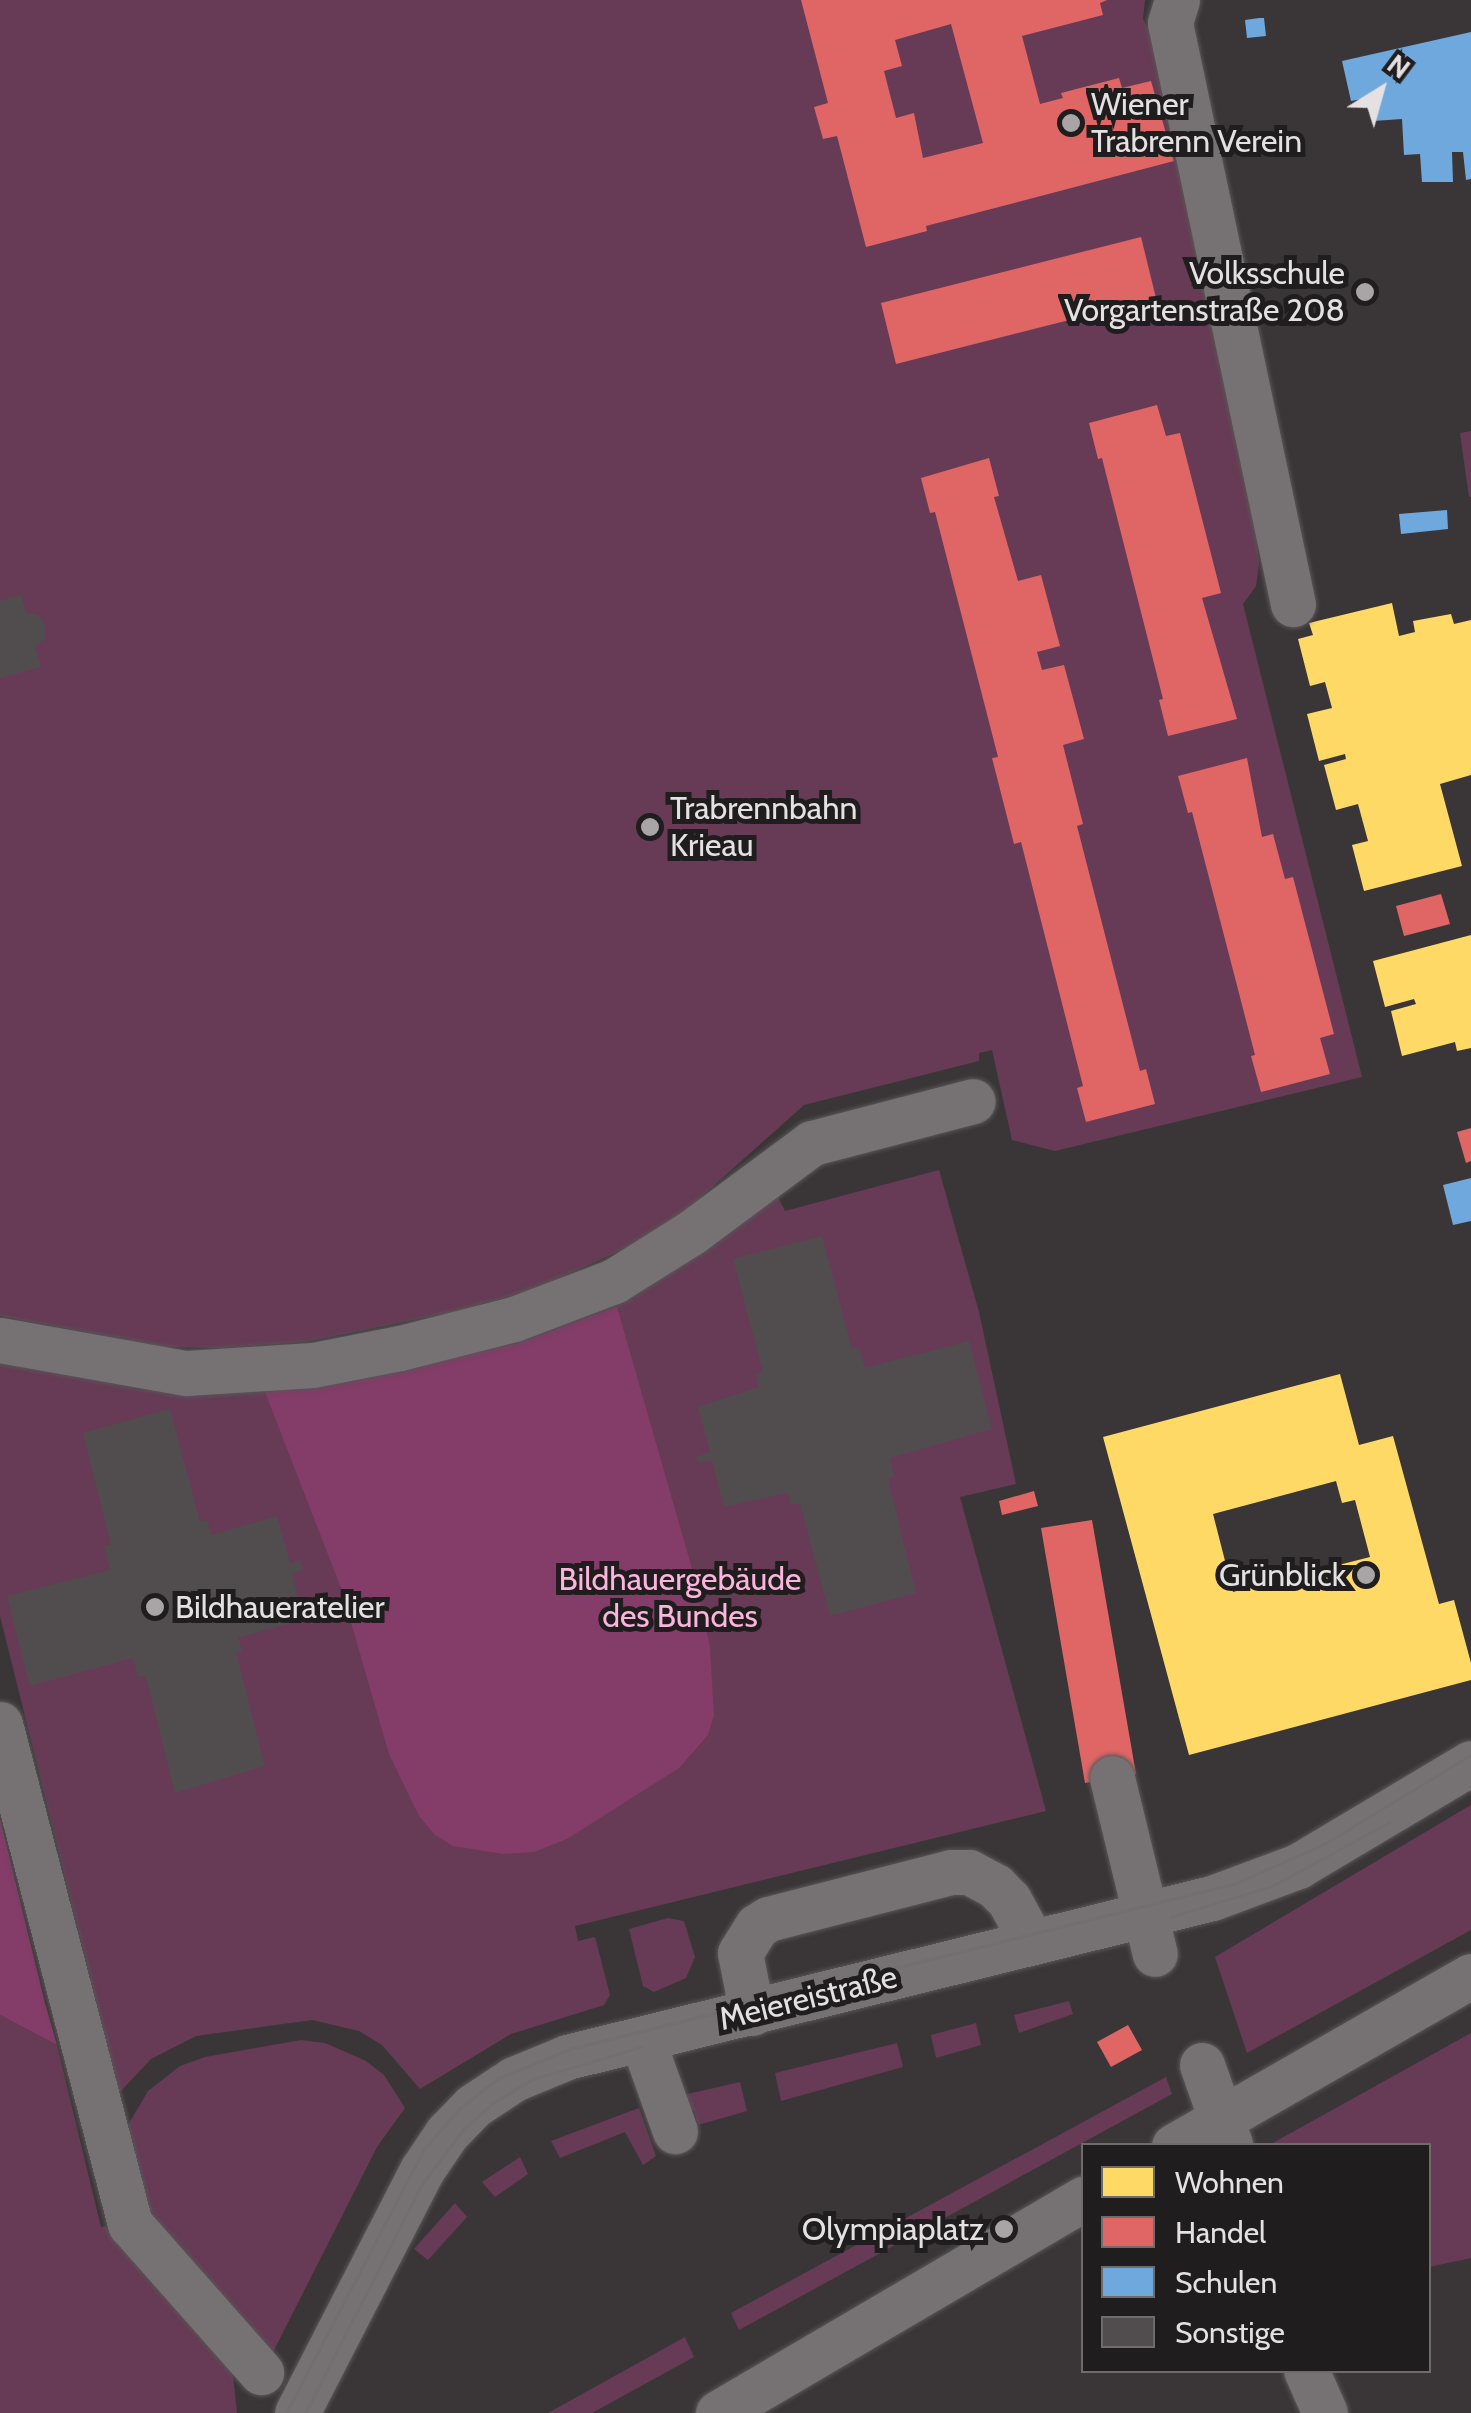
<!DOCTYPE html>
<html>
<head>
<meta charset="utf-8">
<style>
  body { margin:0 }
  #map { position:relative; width:1471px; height:2413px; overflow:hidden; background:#3a3638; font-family:Cabin,sans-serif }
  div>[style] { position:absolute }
  .green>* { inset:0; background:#673b55 }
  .forest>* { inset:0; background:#843c68 }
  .homes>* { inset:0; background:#ffd966 }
  .shops>* { inset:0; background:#e06666 }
  .schools>* { inset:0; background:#6fa8dc }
  .building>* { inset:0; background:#514d4f }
  .roads { filter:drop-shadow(0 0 2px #585556) drop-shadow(0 0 2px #585556) }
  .minor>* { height:45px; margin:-22.5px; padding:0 22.5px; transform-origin:22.5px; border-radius:22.5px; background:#767274 }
  .tram>* { height:2.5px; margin:-1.25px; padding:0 1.25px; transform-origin:1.25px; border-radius:1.25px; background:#716f6f }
  .dots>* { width:28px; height:28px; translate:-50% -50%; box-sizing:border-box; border:5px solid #201d1f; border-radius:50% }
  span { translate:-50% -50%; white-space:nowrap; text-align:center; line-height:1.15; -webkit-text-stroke:10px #201d1f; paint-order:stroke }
  .poi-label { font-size:32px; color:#e5e1e3 }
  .left { translate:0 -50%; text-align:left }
  .right { translate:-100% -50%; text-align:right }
  .park-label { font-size:32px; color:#fbb4db }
  .street-label { font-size:32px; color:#e5e1e3 }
  .legend { position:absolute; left:1081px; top:2143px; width:350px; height:230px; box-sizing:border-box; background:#201d1f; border:2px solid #6f6b6d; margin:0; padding:12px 18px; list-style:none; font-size:30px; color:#e5e1e3 }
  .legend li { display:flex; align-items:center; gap:20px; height:50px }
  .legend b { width:50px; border:2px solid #6f6b6d }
  .north { position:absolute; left:1331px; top:40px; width:100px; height:100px; -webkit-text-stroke:8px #201d1f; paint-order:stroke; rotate:37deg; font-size:28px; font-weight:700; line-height:40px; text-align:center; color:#e5e1e3 }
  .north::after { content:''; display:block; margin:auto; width:35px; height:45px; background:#e5e1e3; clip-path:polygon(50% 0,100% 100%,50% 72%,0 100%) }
</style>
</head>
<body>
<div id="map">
  <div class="green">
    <i style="clip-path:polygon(0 0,1145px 0,1143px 19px,1153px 39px,1254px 494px,1259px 565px,1256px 586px,1243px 604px,1362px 1077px,1055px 1151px,1012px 1140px,992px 1050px,979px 1053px,979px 1061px,804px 1105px,683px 1213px,635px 1244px,532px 1290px,453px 1312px,305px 1342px,220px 1348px,165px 1347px,0 1316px)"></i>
    <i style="clip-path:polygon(1471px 431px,1471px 497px,1469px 497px,1460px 433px)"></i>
    <i style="clip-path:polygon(939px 1170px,979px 1312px,1016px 1484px,960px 1497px,1046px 1811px,575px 1926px,578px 1941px,595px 1937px,610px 1995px,604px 2005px,511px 2034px,420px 2089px,382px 2045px,359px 2031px,312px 2020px,196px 2036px,151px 2059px,119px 2093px,0 1616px,0 1351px,412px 1356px,776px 1193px,785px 1211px)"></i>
    <i style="clip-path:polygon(1471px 1805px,1471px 1930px,1247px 2053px,1215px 1957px)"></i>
    <i style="clip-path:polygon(668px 1918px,684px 1921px,695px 1957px,686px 1978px,654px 1992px,643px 1986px,629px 1929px)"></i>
    <i style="clip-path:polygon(1069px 2001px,1073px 2014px,1019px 2033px,1014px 2015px)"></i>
    <i style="clip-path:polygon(0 2015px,57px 2045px,101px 2227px,106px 2226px,232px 2366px,237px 2413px,0 2413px)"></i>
    <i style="clip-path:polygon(976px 2023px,981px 2045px,936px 2058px,931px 2035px)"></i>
    <i style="clip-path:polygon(1471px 2033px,1471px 2258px,1429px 2267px,1428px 2146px,1271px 2144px)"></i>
    <i style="clip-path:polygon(301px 2040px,325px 2043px,366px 2061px,384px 2075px,405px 2108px,377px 2147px,270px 2358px,147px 2219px,124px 2132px,148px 2091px,180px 2066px,205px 2057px)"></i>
    <i style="clip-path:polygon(897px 2043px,903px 2067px,781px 2101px,775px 2073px)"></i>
    <i style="clip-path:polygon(1166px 2077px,1172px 2094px,739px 2330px,731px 2313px)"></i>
    <i style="clip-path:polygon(740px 2082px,747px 2111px,698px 2125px,694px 2110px,683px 2113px,679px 2096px)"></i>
    <i style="clip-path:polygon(639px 2108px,656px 2156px,643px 2165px,625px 2132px,560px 2158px,551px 2141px)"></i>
    <i style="clip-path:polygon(520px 2157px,528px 2174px,495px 2197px,482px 2182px)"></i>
    <i style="clip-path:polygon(455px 2203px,467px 2217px,428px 2260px,414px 2249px)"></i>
    <i style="clip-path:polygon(685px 2337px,694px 2357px,592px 2413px,548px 2413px)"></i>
  </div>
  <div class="forest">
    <i style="clip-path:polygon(617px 1307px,695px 1579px,710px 1647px,714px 1715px,708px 1735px,679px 1768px,567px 1839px,534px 1852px,503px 1854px,453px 1846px,435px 1835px,419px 1816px,389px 1754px,341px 1588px,265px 1392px,347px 1381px,519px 1343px)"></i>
    <i style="clip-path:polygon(0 1819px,45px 2003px,57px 2045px,0 2015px)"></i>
  </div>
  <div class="homes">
    <i style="clip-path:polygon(1392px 603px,1399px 636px,1415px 632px,1413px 621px,1451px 614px,1454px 624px,1471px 620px,1471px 775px,1440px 784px,1462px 866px,1364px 891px,1352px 845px,1368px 841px,1358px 804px,1336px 810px,1324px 765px,1346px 759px,1345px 754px,1319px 761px,1307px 714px,1332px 708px,1325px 682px,1310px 686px,1298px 639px,1313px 635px,1309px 623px)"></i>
    <i style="clip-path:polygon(1471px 935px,1471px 1048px,1457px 1051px,1455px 1042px,1402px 1056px,1391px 1011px,1416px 1004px,1414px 999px,1385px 1007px,1373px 961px)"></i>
    <i style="clip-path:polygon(evenodd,1340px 1374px,1359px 1445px,1393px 1436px,1439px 1604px,1454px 1600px,1471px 1663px,1471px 1680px,1189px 1755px,1103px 1437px,1340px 1374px,1336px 1481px,1342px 1503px,1355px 1500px,1370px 1557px,1233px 1592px,1213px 1514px,1336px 1481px)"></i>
  </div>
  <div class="shops">
    <i style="clip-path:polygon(evenodd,801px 0,1107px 0,1100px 3px,1103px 15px,1022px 36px,1040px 104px,1063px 98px,1061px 93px,1119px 78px,1122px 88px,1151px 81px,1174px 161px,926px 226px,927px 231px,866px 247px,837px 136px,823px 139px,814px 107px,828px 103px,801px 0,951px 24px,983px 143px,923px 158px,914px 113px,896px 118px,884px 71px,902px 66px,895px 40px,951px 24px)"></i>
    <i style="clip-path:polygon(1141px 237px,1156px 298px,896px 364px,881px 303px)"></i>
    <i style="clip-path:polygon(1157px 405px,1166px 436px,1180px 433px,1221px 593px,1202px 598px,1237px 719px,1168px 736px,1159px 700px,1163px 699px,1102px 458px,1098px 459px,1089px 423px)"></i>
    <i style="clip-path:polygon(989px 458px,999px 496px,994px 497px,1018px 581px,1041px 575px,1060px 646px,1037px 652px,1042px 670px,1064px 665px,1084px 739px,1063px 745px,1083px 824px,1077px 826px,1140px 1071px,1146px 1069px,1155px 1104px,1086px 1122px,1077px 1088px,1083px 1086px,1021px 842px,1014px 844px,992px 758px,998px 757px,935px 512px,930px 513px,921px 478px)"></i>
    <i style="clip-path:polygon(1247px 758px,1262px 837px,1273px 834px,1285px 879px,1293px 877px,1334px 1034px,1320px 1038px,1330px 1074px,1261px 1092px,1251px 1056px,1255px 1055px,1192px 812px,1188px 813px,1178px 776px)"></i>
    <i style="clip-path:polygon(1441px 894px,1450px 924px,1404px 936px,1396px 906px)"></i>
    <i style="clip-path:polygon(1471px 1128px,1471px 1161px,1466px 1163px,1457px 1132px)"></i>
    <i style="clip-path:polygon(1034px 1491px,1038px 1506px,1002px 1515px,999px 1501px)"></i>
    <i style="clip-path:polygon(1092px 1520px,1136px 1774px,1085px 1783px,1041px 1528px)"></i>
    <i style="clip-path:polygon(1128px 2025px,1142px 2050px,1111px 2067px,1097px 2042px)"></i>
  </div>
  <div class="schools">
    <i style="clip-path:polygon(1259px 18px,1264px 18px,1266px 36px,1247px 38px,1245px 20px)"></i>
    <i style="clip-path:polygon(1471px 32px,1471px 179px,1466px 180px,1463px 152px,1452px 152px,1453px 182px,1422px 182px,1420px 154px,1404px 155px,1402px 119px,1373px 121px,1372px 97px,1351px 101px,1342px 61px)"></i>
    <i style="clip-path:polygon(1447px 510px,1448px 529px,1401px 534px,1399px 514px)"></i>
    <i style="clip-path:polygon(1471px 1178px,1471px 1221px,1453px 1225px,1443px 1185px)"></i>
  </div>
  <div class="building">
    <i style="clip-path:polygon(21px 595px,26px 613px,38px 615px,45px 625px,45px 638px,35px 648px,41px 667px,0 678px,0 601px)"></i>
    <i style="clip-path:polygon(822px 1236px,852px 1349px,859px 1347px,865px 1368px,969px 1341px,992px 1429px,890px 1458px,894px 1477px,888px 1479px,916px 1593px,830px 1616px,800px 1503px,791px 1505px,788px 1493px,724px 1507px,712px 1460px,699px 1463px,696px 1457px,710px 1452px,698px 1407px,759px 1387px,756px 1374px,763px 1372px,733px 1259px)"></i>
    <i style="clip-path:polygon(170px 1409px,200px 1522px,207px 1520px,212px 1535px,277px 1516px,290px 1563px,300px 1560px,303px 1570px,292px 1574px,304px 1619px,238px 1638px,242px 1651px,236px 1653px,265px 1766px,175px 1793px,146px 1676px,138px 1677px,133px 1658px,30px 1686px,7px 1596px,110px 1570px,104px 1546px,111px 1545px,83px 1433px)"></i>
  </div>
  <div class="roads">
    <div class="minor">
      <i style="left:1177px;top:0;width:24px;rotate:107deg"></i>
      <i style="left:1170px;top:23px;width:594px;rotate:78.05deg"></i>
      <i style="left:0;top:1340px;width:189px;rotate:10.1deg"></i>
      <i style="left:186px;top:1373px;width:127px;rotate:-3.6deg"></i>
      <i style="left:313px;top:1365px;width:89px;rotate:-11.1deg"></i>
      <i style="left:400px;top:1348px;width:118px;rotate:-14.3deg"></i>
      <i style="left:514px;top:1319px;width:107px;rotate:-20.8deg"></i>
      <i style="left:614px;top:1281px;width:92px;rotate:-32.1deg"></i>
      <i style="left:692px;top:1232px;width:149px;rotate:-36.6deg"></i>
      <i style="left:812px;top:1143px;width:166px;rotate:-14.6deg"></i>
      <i style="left:0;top:1724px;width:517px;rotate:75.43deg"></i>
      <i style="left:130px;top:2224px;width:198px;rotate:48.5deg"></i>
      <i style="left:1112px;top:1778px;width:181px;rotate:76.3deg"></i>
      <i style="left:752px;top:2013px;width:61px;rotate:-101.3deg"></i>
      <i style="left:740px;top:1953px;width:32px;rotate:-58deg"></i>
      <i style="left:757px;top:1926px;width:13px;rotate:-32deg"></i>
      <i style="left:768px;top:1919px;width:189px;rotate:-14.4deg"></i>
      <i style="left:951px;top:1872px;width:18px"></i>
      <i style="left:969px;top:1872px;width:30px;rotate:28deg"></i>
      <i style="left:995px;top:1886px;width:20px;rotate:45deg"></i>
      <i style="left:1009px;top:1900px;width:48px;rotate:61.3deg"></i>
      <i style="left:642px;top:2039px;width:98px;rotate:70.3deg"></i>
      <i style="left:1202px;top:2065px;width:84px;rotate:70.5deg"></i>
      <i style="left:1174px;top:2146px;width:342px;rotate:-29.8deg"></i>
      <i style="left:1306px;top:2370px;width:47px;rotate:66.2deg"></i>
      <i style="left:297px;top:2413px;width:273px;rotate:-62.8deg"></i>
      <i style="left:422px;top:2170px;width:45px;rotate:-56deg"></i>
      <i style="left:447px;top:2133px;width:37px;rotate:-46deg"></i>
      <i style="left:473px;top:2106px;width:49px;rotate:-33.4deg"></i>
      <i style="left:514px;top:2079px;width:57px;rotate:-22.5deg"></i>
      <i style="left:567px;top:2057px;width:664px;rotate:-13.85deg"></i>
      <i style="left:1212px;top:1898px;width:92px;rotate:-20.4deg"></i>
      <i style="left:1298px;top:1866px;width:201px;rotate:-30.8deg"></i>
      <i style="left:718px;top:2413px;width:424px;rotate:-30.4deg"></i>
    </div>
  </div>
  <div class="tram">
    <i style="left:1170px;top:1917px;width:107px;rotate:-16.9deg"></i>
    <i style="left:1272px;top:1886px;width:134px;rotate:-28.5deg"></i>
    <i style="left:286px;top:2413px;width:298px;rotate:-62.4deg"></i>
    <i style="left:424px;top:2149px;width:53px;rotate:-48.8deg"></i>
    <i style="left:459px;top:2109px;width:48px;rotate:-38.3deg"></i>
    <i style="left:497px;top:2079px;width:79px;rotate:-22.3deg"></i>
    <i style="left:570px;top:2049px;width:687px;rotate:-13.98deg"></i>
    <i style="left:1237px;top:1883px;width:98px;rotate:-24.2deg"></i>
    <i style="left:1326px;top:1843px;width:170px;rotate:-31.3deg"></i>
    <i style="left:305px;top:2413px;width:257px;rotate:-62.9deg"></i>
    <i style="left:422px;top:2184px;width:68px;rotate:-52.8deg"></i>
    <i style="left:463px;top:2130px;width:42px;rotate:-42.1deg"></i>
    <i style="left:494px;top:2102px;width:45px;rotate:-30.5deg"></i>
    <i style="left:533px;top:2079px;width:113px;rotate:-16.5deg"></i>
  </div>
  <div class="dots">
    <i style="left:1071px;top:123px;background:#a9a5a7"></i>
    <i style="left:1365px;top:292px;background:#a9a5a7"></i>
    <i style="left:650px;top:827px;background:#a9a5a7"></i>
    <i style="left:1366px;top:1575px;background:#a9a5a7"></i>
    <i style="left:155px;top:1607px;background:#a9a5a7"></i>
    <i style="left:1004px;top:2229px;background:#a9a5a7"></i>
  </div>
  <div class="poi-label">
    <span class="left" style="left:1091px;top:123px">Wiener<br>Trabrenn Verein</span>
    <span class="right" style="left:1345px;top:292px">Volksschule<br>Vorgartenstraße 208</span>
    <span class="left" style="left:670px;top:827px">Trabrennbahn<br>Krieau</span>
    <span class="right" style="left:1346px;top:1575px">Grünblick</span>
    <span class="left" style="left:175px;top:1607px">Bildhaueratelier</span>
    <span class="right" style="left:984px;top:2229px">Olympiaplatz</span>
  </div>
  <div class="park-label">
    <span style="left:680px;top:1598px">Bildhauergebäude<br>des Bundes</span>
  </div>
  <div class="street-label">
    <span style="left:808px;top:1998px;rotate:-14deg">Meiereistraße</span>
  </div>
  <ul class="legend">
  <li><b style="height:28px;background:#ffd966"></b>Wohnen</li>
  <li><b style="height:28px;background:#e06666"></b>Handel</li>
  <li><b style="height:28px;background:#6fa8dc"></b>Schulen</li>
  <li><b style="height:28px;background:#514d4f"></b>Sonstige</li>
  </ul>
  <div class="north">N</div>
</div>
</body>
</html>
